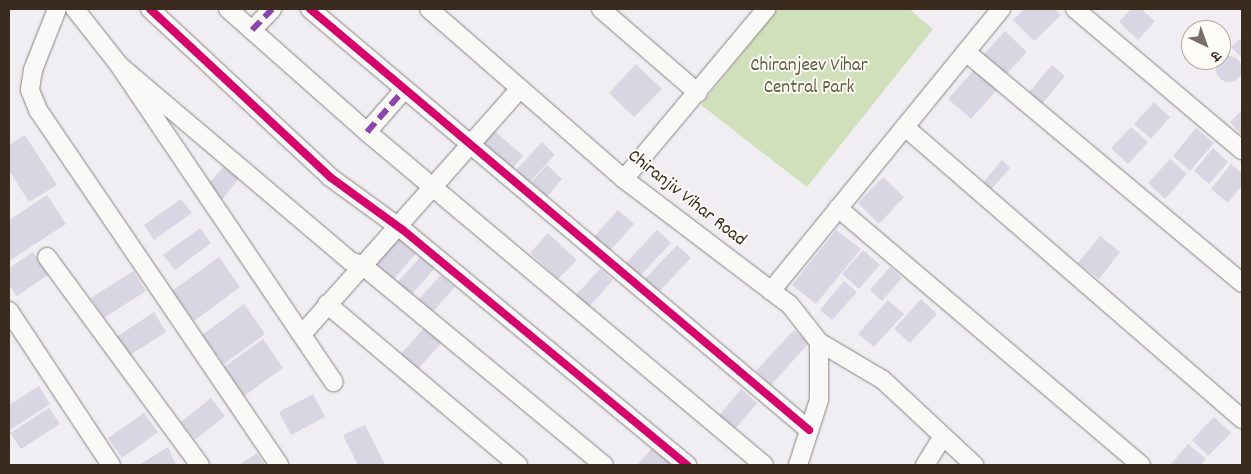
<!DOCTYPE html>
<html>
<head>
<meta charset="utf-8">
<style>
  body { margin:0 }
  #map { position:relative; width:1251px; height:474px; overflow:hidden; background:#f0eef2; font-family:Dekko,"Playpen Sans Deva",sans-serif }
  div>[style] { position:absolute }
  .green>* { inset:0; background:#d0e0bb }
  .building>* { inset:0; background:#d8d6e2 }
  .round { border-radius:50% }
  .roads { filter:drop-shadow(0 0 1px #888382) drop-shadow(0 0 1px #888382) }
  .street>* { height:18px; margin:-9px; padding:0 9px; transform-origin:9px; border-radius:9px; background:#f9f9f8 }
  .quiet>* { height:6px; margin-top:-3px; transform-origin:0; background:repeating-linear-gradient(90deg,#8e44ad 0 12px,transparent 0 18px) }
  .cycleway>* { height:8px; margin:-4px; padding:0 4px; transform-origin:4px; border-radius:4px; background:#d6006c }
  span { translate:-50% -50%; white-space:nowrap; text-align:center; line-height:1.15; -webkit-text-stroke:4px #fdfcf7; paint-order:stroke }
  .park-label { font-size:19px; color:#605d40 }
  .street-label { font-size:19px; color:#3b2a1e }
  .frame { position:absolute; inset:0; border:10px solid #3b2a1e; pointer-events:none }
  .north { position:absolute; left:1181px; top:20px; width:50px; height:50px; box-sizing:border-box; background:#fdfcf7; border:1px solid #afa8a0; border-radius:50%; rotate:138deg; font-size:14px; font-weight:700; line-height:20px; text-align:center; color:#3b2a1e }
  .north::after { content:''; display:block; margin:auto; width:18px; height:22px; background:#7a6f68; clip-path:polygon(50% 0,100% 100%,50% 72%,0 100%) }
</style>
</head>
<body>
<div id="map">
  <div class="green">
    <i style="clip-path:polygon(777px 9px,909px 9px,933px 29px,807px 187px,701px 105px)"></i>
  </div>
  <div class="building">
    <i style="clip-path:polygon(1024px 9px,1054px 9px,1061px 15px,1034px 41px,1013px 20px)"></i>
    <i style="clip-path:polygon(1131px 9px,1141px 9px,1155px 21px,1138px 40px,1119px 22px)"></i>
    <i style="clip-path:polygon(1005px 31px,1027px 52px,1004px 77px,982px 56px)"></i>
    <i style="clip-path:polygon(1240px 39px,1242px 41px,1242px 58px,1231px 47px)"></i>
    <i class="round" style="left:1216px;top:56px;width:26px;height:26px"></i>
    <i style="clip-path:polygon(636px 64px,662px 89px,634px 117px,609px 93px)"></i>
    <i style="clip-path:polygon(1052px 65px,1065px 76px,1042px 104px,1029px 92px)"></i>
    <i style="clip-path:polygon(974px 70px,997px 90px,971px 119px,948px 99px)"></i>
    <i style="clip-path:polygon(1154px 102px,1170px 117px,1151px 139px,1134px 124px)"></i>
    <i style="clip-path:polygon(1242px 110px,1242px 135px,1230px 122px)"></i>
    <i style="clip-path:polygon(488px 125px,523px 156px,509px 172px,474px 141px)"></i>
    <i style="clip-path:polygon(1131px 127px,1148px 142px,1128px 164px,1111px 148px)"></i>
    <i style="clip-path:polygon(1196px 128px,1214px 143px,1190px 171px,1173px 156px)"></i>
    <i style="clip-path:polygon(25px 135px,57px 185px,29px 202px,9px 170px,9px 145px)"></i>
    <i style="clip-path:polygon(542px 142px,555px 155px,529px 182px,516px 170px)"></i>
    <i style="clip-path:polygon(1213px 148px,1228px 162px,1209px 184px,1194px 171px)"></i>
    <i style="clip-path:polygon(1170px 159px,1187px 174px,1165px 199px,1148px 183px)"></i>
    <i style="clip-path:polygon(229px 160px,244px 172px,221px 201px,205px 188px)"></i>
    <i style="clip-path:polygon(1002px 160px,1010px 168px,988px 193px,980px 186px)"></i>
    <i style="clip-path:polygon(1231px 164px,1242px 173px,1242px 185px,1228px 203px,1211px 189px)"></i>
    <i style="clip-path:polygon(547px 165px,562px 179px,547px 197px,531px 182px)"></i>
    <i style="clip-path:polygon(883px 177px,904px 197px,879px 224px,858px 203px)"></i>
    <i style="clip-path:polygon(47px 195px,66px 224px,9px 261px,9px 220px)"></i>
    <i style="clip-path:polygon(181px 199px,192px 213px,154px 240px,144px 225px)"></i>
    <i style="clip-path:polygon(618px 210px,634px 224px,607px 254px,591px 240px)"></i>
    <i style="clip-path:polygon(200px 228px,211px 243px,175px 270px,163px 255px)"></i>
    <i style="clip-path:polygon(657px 230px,671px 243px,637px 279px,623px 266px)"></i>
    <i style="clip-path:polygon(836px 230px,861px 249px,816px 304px,792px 285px)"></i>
    <i style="clip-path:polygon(548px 233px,577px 260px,558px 279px,530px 253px)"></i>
    <i style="clip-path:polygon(399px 234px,418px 251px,393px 280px,374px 264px)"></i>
    <i style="clip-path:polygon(1100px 236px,1120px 252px,1099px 279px,1078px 263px)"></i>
    <i style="clip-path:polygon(677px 245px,691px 258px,656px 295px,642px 282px)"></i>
    <i style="clip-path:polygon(863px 250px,880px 265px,859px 289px,842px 274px)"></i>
    <i style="clip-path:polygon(33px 252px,48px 275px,17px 296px,9px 285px,9px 268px)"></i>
    <i style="clip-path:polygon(422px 255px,436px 267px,411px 295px,397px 283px)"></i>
    <i style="clip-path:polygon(219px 257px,240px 287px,194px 321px,172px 291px)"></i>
    <i style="clip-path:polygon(890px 267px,902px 278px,882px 301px,870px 290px)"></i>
    <i style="clip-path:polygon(600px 269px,613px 280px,588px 308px,575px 296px)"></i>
    <i style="clip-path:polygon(133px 271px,146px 291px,104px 318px,91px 298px)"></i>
    <i style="clip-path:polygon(441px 275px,455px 287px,431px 314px,417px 301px)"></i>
    <i style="clip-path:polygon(844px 281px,857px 292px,832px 320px,820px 310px)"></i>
    <i style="clip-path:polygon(921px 299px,937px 314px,910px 343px,894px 329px)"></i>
    <i style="clip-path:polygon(888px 300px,904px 314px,874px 347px,858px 334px)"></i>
    <i style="clip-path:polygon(244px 304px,265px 334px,224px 364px,202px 335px)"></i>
    <i style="clip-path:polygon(154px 312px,166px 332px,127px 357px,115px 338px)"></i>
    <i style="clip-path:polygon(425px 327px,442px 342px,416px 371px,399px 356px)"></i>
    <i style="clip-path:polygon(794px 330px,809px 343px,771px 385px,756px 371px)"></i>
    <i style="clip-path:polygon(263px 339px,283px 368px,244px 396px,224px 367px)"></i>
    <i style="clip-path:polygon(39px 386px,50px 404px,10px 430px,9px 405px)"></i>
    <i style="clip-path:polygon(741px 389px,757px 403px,734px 430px,718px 417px)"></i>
    <i style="clip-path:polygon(313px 394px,325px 417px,291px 435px,279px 412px)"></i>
    <i style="clip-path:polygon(211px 398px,225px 416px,195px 440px,181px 422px)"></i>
    <i style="clip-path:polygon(49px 408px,60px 424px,21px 449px,10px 433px)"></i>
    <i style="clip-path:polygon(144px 413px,158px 432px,122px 458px,108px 438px)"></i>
    <i style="clip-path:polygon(1214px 417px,1231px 433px,1208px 456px,1192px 440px)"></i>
    <i style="clip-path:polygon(365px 425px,385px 465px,358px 465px,343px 435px)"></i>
    <i style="clip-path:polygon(1188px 444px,1206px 459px,1201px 465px,1170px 465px)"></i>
    <i style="clip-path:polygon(654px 446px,671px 462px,669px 465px,638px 464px)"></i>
    <i style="clip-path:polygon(168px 447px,176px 465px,139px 465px)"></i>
    <i style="clip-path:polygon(257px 453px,265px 465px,239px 465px)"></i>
  </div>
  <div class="roads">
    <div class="street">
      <i style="left:57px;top:9px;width:66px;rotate:111.5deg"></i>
      <i style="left:33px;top:70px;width:20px;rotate:99deg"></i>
      <i style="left:30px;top:90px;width:22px;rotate:68deg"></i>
      <i style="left:38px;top:110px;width:429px;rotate:55.8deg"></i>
      <i style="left:75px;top:9px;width:71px;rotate:51.8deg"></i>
      <i style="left:119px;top:65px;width:383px;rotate:55.9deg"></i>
      <i style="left:150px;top:9px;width:246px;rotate:43deg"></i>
      <i style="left:330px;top:177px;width:90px;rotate:36deg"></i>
      <i style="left:403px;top:230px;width:369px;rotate:39.6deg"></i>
      <i style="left:228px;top:9px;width:186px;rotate:41.5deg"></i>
      <i style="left:367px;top:132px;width:518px;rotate:39.99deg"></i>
      <i style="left:310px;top:9px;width:653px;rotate:40.15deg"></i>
      <i style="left:429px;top:9px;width:259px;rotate:41.1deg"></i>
      <i style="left:624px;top:179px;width:208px;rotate:37.2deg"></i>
      <i style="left:790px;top:305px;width:47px;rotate:51.9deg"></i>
      <i style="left:819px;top:342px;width:58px;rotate:90deg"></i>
      <i style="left:819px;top:400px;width:68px;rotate:107.9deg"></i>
      <i style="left:601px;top:9px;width:128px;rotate:40.9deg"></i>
      <i style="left:1075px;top:9px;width:219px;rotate:40.2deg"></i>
      <i style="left:252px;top:30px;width:29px;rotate:-46deg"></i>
      <i style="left:966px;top:52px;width:360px;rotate:39.9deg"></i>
      <i style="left:119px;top:65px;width:303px;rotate:40.3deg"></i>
      <i style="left:350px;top:261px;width:13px;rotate:18deg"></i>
      <i style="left:362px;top:265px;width:314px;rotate:39.6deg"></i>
      <i style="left:905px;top:127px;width:446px;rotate:40.9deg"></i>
      <i style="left:367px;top:132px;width:55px;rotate:-48.7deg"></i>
      <i style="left:624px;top:179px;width:222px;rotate:-50.1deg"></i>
      <i style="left:838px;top:208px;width:397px;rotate:40.3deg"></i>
      <i style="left:47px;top:257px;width:258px;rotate:53.7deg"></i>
      <i style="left:771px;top:291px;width:364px;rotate:-50.8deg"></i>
      <i style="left:327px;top:304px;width:250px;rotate:40.1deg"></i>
      <i style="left:9px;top:311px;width:185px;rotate:56.5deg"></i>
      <i style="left:303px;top:333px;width:325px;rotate:-48.4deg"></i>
      <i style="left:819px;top:342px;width:74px;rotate:30.7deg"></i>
      <i style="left:883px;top:380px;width:125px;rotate:43deg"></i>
      <i style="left:925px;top:465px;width:32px;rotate:-58deg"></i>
    </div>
  </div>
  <div class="quiet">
    <i style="left:252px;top:30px;width:29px;rotate:-46deg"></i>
    <i style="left:367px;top:132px;width:55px;rotate:-48.7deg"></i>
  </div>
  <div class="cycleway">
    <i style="left:150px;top:9px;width:246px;rotate:43deg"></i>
    <i style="left:330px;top:177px;width:90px;rotate:36deg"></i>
    <i style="left:403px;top:230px;width:369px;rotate:39.6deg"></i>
    <i style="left:310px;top:9px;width:653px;rotate:40.15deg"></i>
  </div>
  <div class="park-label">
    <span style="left:809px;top:78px">Chiranjeev Vihar<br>Central Park</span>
  </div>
  <div class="street-label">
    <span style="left:686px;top:199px;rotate:38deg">Chiranjiv Vihar Road</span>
  </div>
  <div class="frame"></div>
  <div class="north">उ</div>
</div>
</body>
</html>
